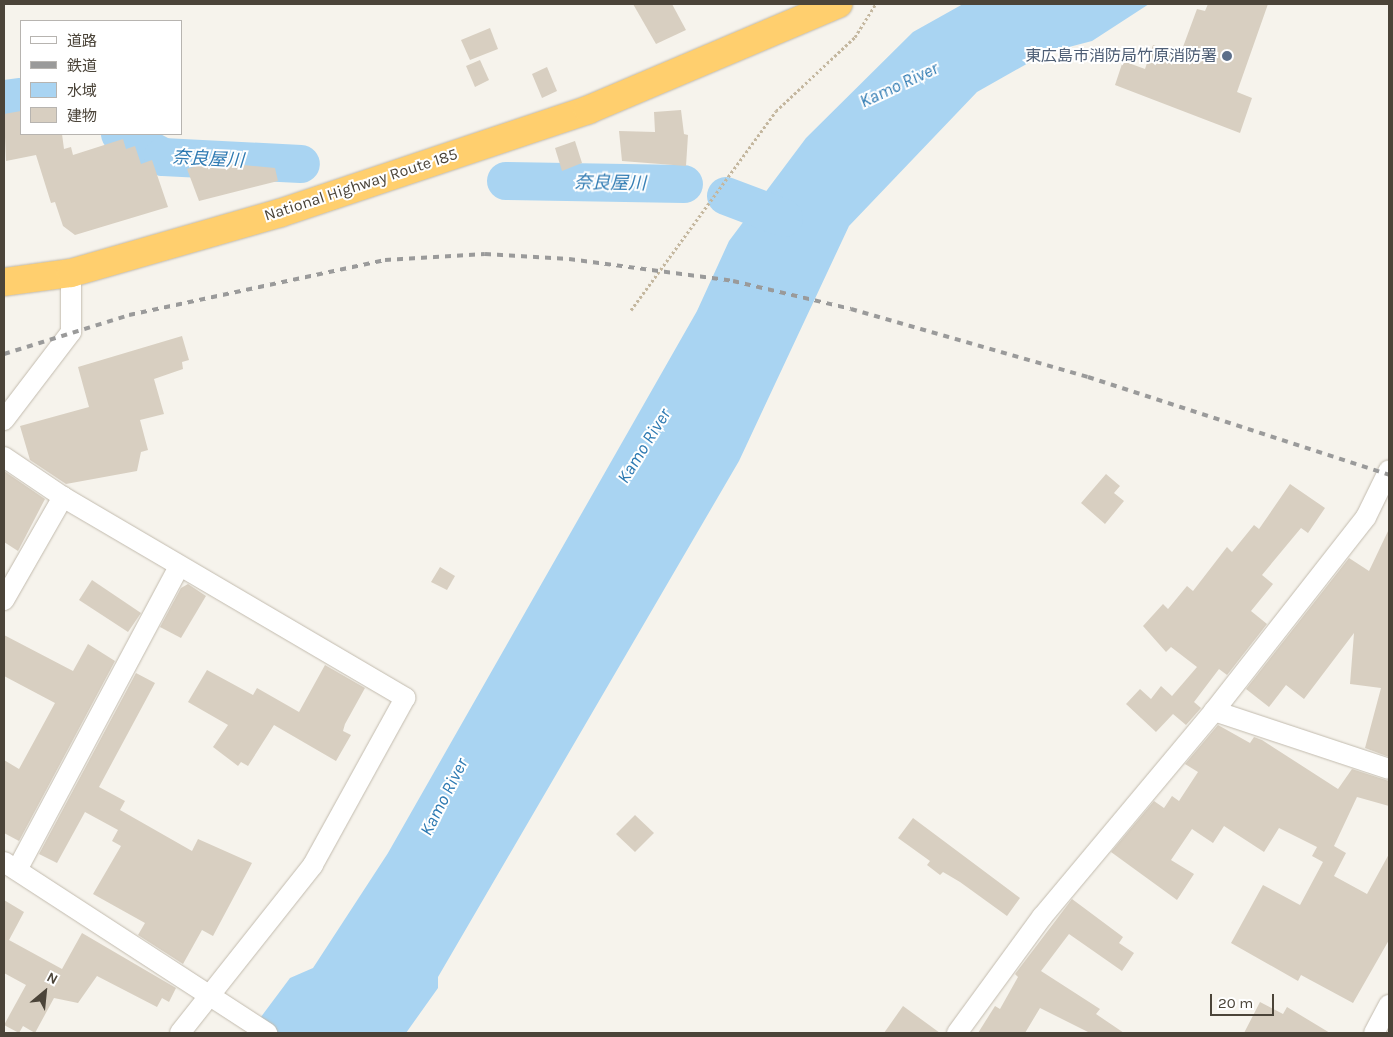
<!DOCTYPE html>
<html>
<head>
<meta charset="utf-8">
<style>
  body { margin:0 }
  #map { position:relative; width:1393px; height:1037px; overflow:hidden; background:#f6f3ec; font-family:Karla,"Noto Sans JP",sans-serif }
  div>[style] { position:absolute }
  .water>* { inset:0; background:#a9d4f2 }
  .river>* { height:38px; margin:-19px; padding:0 19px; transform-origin:19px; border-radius:19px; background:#a9d4f2 }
  .building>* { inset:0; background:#d8cfc1 }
  .path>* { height:3px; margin-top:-1.5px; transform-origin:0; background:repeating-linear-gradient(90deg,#c4b79f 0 2.5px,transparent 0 5px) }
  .roads { filter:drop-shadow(0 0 1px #c2bbae) drop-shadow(0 0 1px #c2bbae) }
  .street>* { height:20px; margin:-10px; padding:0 10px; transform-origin:10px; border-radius:10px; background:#fff }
  .highway>* { height:28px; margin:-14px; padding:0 14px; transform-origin:14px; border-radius:14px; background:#ffcf6e }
  .rail>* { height:4px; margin-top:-2px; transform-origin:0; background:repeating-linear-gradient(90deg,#9a9a9a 0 6px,transparent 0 12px) }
  .dots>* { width:14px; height:14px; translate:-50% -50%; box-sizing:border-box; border:2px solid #fff; border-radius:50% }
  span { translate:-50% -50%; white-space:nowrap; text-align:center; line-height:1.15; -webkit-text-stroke:4px #fff; paint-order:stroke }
  .service-label { font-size:16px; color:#4e5e75 }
  .right { translate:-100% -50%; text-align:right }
  .street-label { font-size:16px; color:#4b4439 }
  .water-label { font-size:18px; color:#2e7ab2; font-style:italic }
  .frame { position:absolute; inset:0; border:5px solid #4b4439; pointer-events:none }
  .legend { position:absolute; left:20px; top:20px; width:162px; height:115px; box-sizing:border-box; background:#fff; border:1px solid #b7b4b0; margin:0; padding:6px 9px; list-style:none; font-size:15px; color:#4b4439 }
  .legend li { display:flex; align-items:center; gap:10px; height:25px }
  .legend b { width:25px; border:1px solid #b7b4b0 }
  .north { position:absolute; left:20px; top:967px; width:50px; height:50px; -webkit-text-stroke:4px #fff; paint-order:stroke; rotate:28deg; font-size:14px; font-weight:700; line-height:20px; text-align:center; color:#4b4439 }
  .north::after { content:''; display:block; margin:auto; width:18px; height:22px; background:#4b4439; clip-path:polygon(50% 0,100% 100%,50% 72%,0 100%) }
  .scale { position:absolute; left:1210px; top:994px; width:64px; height:22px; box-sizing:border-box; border:2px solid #4b4439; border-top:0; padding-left:6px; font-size:15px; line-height:18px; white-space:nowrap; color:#4b4439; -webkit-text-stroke:4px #fff; paint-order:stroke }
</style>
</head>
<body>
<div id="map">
  <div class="water">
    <i style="clip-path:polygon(963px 4px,1149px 4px,1092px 41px,1046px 53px,977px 92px,849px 226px,739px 461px,438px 977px,438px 988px,406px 1033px,249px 1033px,290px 978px,313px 968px,388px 853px,697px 311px,729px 241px,806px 138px,913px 32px)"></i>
  </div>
  <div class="river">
    <i style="left:4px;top:99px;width:17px;rotate:-7deg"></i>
    <i style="left:120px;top:134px;width:49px;rotate:28.1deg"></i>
    <i style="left:163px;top:157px;width:138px;rotate:2.9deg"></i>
    <i style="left:506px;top:181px;width:178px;rotate:1deg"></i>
    <i style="left:726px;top:196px;width:62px;rotate:20.8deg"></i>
  </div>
  <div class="building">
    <i style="clip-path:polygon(633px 4px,672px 4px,686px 30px,656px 44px)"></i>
    <i style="clip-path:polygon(1208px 4px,1268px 4px,1237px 92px,1252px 98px,1240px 133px,1115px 85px,1123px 61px,1145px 69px,1153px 45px,1180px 55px,1197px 9px,1205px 11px)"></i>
    <i style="clip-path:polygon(490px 28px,498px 49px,470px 60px,461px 40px)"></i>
    <i style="clip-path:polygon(480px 60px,489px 80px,475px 87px,466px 66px)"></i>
    <i style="clip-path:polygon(547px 67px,557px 91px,542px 98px,532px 74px)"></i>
    <i style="clip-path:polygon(681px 110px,684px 134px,688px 135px,686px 166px,622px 161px,619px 131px,655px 132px,654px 112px)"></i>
    <i style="clip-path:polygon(21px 111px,21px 134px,62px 134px,64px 149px,71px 147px,73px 155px,123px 139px,126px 149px,135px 146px,141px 164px,152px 160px,168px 207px,75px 235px,63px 226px,55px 202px,51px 203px,36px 155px,6px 161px,4px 114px)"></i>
    <i style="clip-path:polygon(575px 141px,582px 163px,562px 171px,555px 148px)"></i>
    <i style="clip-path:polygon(208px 162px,210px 167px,222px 163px,275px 168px,278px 181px,199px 201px,187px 169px)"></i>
    <i style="clip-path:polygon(182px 336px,189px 360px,182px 362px,183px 369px,154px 379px,164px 414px,140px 420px,148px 450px,141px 452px,137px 471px,66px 484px,30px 460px,20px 426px,89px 407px,78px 367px)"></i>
    <i style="clip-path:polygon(4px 471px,45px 499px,18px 551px,4px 542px)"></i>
    <i style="clip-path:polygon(1106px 474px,1120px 486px,1114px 493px,1124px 501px,1105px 524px,1081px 503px)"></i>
    <i style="clip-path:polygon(1290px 484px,1325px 508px,1308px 533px,1301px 528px,1262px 575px,1273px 584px,1251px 611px,1267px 624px,1227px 675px,1219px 669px,1194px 702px,1201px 708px,1186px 725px,1173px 714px,1156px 732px,1126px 704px,1140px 689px,1151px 699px,1161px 686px,1172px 696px,1197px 667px,1171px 647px,1166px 652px,1143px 626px,1163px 604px,1168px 609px,1187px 586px,1193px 591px,1227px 547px,1232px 552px,1254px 525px,1259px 529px)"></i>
    <i style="clip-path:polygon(1389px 529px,1389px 757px,1365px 748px,1381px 688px,1350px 684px,1354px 633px,1304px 699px,1286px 685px,1269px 707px,1246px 689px,1349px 558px,1369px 571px)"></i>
    <i style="clip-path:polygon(440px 567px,455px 576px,447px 590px,431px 582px)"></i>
    <i style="clip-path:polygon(92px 580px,141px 613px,128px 632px,79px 600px)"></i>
    <i style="clip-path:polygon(188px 584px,206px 596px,181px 638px,160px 627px,181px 588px)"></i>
    <i style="clip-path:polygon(4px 635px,73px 671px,88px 644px,115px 661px,19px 841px,4px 833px,4px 760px,19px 769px,55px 703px,4px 676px)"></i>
    <i style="clip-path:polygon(325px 665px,365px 688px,345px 724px,343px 731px,351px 735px,336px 761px,274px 725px,248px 766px,241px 762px,238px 766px,213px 747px,228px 725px,188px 702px,207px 670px,253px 695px,257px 688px,299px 712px)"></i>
    <i style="clip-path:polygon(136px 673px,155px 683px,99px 787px,125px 801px,120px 810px,192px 851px,198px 839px,252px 863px,213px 936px,202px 930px,183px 964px,138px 935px,145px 923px,93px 894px,121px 846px,112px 841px,118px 830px,85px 812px,57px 863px,39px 854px)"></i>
    <i style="clip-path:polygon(1218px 725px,1250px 743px,1254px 737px,1262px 740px,1338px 789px,1352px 769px,1389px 781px,1389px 806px,1357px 797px,1334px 846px,1346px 853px,1334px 876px,1367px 894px,1389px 854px,1389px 940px,1353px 1003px,1301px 975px,1298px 981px,1231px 943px,1263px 885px,1300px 905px,1323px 862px,1312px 856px,1317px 847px,1279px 828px,1264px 852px,1224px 826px,1213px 843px,1192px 829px,1171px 860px,1194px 874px,1177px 900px,1111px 852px,1154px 801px,1164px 808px,1172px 796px,1179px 801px,1198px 772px,1185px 764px)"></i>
    <i style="clip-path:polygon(635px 815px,654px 833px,635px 852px,616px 834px)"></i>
    <i style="clip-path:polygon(913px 818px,1020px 898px,1007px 916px,960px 882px,943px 872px,940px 875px,927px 865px,930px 861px,898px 838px)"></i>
    <i style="clip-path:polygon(1072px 899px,1123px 937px,1119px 943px,1134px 953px,1122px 971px,1069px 934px,1041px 971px,1100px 1009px,1096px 1014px,1124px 1033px,1090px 1033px,1040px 1008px,1025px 1033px,978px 1033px,995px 1006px,1000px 1009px,1018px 977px,1015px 974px)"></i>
    <i style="clip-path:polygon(4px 900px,24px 912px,9px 940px,62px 969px,82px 933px,176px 988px,169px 1002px,162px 998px,157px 1007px,97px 976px,78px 1003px,54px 998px,35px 1033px,23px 1026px,19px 1033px,4px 1025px,26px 985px,4px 973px)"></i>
    <i style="clip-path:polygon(1260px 1002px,1283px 1014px,1287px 1007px,1330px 1033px,1244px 1033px)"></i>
    <i style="clip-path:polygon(903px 1006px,940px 1033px,884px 1033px)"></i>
  </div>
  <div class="path">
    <i style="left:631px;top:310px;width:246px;rotate:-53.9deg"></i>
    <i style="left:776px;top:111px;width:108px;rotate:-43.1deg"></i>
    <i style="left:855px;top:37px;width:39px;rotate:-58deg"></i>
  </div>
  <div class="roads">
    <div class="street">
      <i style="left:4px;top:420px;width:111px;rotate:-52.7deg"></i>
      <i style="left:71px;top:332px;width:59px;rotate:-90deg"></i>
      <i style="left:4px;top:457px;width:71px;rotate:34.1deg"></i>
      <i style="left:63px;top:497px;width:397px;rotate:30.4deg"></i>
      <i style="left:405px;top:698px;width:191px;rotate:118.9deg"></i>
      <i style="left:313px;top:865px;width:214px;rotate:128.4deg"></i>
      <i style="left:4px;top:600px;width:119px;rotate:-60.2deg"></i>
      <i style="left:1214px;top:711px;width:184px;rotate:18.3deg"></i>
      <i style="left:4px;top:862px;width:314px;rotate:33deg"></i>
      <i style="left:17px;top:870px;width:344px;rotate:-61.9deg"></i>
      <i style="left:957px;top:1033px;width:144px;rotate:-53.8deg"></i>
      <i style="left:1042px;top:917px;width:268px;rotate:-50.1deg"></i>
      <i style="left:1214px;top:711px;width:246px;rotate:-51.9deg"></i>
      <i style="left:1366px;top:517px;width:52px;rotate:-63.9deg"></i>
      <i style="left:1374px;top:1033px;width:32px;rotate:-62deg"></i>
    </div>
    <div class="highway">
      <i style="left:4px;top:282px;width:68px;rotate:-7.7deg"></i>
      <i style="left:71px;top:273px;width:217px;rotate:-16deg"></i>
      <i style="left:280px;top:213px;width:325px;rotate:-18.5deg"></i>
      <i style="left:588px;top:110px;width:272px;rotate:-23deg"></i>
    </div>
  </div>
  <div class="rail">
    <i style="left:4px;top:354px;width:131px;rotate:-17.3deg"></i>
    <i style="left:129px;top:315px;width:262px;rotate:-12.1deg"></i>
    <i style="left:385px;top:260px;width:100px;rotate:-3.4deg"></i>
    <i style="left:485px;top:254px;width:84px;rotate:3.4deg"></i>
    <i style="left:569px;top:259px;width:165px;rotate:7.6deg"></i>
    <i style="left:733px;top:281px;width:121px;rotate:13.3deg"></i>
    <i style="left:851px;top:309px;width:247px;rotate:16deg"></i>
    <i style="left:1088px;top:377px;width:317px;rotate:18deg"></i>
  </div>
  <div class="dots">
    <i style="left:1227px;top:56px;background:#5c6f8a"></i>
  </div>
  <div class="service-label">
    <span class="right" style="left:1217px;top:56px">東広島市消防局竹原消防署</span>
  </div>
  <div class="street-label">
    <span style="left:361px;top:185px;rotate:-18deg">National Highway Route 185</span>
  </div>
  <div class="water-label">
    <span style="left:899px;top:85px;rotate:-25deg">Kamo River</span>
    <span style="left:208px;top:159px;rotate:3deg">奈良屋川</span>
    <span style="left:610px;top:183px;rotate:1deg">奈良屋川</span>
    <span style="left:644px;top:446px;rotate:-58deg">Kamo River</span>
    <span style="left:444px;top:797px;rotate:-63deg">Kamo River</span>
  </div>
  <div class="frame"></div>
  <ul class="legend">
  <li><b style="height:6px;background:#fff"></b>道路</li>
  <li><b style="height:6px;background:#9a9a9a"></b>鉄道</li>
  <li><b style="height:14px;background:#a9d4f2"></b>水域</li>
  <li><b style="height:14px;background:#d8cfc1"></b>建物</li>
  </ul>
  <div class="north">N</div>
  <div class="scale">20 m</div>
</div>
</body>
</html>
